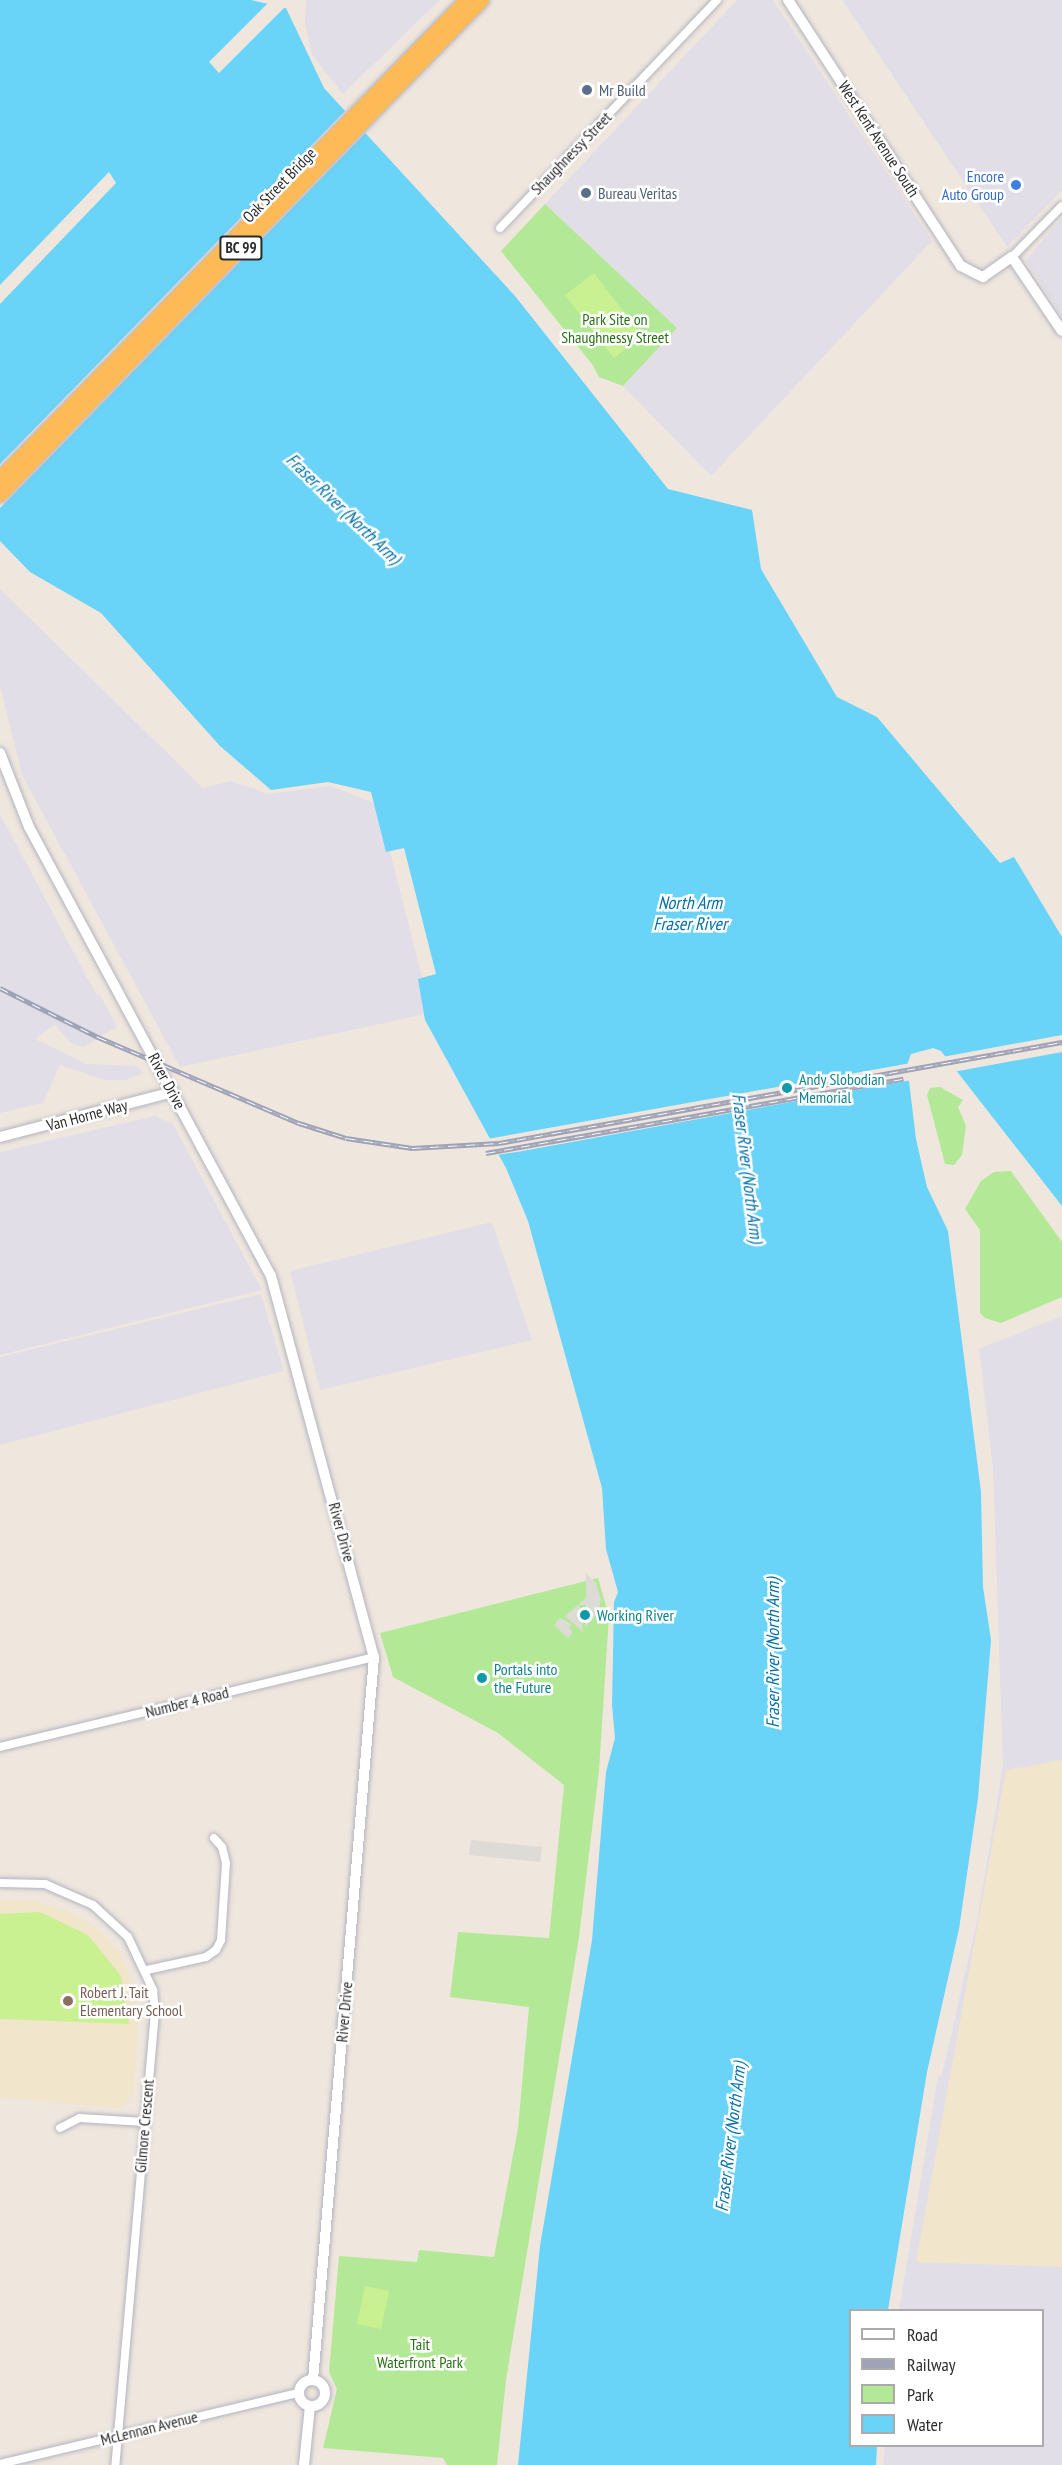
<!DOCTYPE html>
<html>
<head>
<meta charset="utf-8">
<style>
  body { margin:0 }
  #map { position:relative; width:1062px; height:2465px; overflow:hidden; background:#efe7de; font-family:"PT Sans Narrow",sans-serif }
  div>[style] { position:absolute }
  .industrial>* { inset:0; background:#e1dee7 }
  .education>* { inset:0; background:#f1e5cc }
  .green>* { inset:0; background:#b3e996 }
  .pitch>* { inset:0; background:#c9f191 }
  .plaza>* { inset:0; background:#dedad5 }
  .water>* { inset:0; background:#69d3f8 }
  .pier>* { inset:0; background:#efe7de }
  .roads { filter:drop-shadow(0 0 2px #b2b4c1) drop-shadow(0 0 2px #b2b4c1) }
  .minor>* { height:8px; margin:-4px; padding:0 4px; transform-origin:4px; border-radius:4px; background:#fff }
  .tertiary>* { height:10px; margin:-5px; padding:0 5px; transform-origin:5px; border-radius:5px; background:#fff }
  .tertiary>.ring { margin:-5px; padding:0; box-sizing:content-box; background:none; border:10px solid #fff; border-radius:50% }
  .trunk>* { height:14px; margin:-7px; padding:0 7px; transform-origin:7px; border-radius:7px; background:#fdba57 }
  .rail>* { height:5px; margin-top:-2.5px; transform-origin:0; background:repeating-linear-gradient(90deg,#fff 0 9px,#9fa3b8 0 18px); box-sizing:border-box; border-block:2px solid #9fa3b8 }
  .dots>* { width:16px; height:16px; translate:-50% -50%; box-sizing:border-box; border:3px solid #fff; border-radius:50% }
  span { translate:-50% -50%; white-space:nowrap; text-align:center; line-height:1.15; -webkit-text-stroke:5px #fff; paint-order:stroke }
  .shield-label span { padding:2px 4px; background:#fff; border:2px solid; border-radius:4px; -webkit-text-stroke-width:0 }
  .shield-label { font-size:15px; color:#2c2c2c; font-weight:700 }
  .service-label { font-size:16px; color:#4e5e75 }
  .left { translate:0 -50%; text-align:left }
  .street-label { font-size:16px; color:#2c2c2c }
  .shop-label { font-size:16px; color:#366cbe }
  .right { translate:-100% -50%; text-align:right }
  .park-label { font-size:16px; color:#287015 }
  .culture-label { font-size:16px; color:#0d838f }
  .education-label { font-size:16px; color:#785e54 }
  .water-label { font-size:18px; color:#0371a9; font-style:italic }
  .legend { position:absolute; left:849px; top:2309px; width:195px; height:138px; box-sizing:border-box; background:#fff; border:2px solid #ababab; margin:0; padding:8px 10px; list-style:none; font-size:18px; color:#2c2c2c }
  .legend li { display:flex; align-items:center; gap:12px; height:30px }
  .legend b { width:30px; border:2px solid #ababab }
</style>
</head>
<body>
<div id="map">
  <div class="industrial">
    <i style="clip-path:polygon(306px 0,440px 0,343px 94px,312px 55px,305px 23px)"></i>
    <i style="clip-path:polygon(737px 0,773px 0,932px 241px,711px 476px,623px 386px,677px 328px,545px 204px)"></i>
    <i style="clip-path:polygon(842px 0,1062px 0,1062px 190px,1007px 247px)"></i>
    <i style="clip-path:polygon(1062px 218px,1062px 316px,1026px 260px)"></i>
    <i style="clip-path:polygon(0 589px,203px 788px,231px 781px,268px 794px,330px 786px,378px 804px,431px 1013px,180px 1067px,22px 775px,0 686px)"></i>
    <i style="clip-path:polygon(0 814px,97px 996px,100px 995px,117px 1027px,83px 1047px,72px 1044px,55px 1025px,35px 1039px,87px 1064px,137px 1066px,144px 1073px,125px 1080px,105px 1080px,60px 1065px,43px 1103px,0 1113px)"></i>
    <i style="clip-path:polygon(155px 1116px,173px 1124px,262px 1290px,0 1355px,0 1152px)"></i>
    <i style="clip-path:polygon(492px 1222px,532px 1340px,320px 1390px,290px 1271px)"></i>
    <i style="clip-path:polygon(261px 1294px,284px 1371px,0 1445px,0 1357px)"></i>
    <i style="clip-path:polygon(1062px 1316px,1062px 2465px,883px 2465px,885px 2446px,1042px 2446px,1042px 2310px,899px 2310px,938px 2076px,942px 2075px,977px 1921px,1003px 1766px,993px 1469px,979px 1349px)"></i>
  </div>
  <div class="education">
    <i style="clip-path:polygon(1062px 1760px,1062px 2267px,916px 2262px,1006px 1770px)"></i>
    <i style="clip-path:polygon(28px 1899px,63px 1909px,94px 1925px,119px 1952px,134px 1985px,139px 2016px,133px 2095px,120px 2109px,0 2097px,0 1900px)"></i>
  </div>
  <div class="green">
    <i style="clip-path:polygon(545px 204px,677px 328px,623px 386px,599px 377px,592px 364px,501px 251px)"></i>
    <i style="clip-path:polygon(940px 1087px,963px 1100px,958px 1107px,966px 1126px,962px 1155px,954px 1165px,945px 1164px,927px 1095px,930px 1088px)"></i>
    <i style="clip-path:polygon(1011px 1171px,1062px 1242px,1062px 1297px,1001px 1323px,985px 1318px,980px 1313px,980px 1230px,965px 1209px,981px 1181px,994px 1172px)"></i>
    <i style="clip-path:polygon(598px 1578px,609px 1616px,599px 1771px,579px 1937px,506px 2380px,497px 2465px,447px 2465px,443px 2458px,323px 2448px,337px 2389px,329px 2372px,339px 2256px,417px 2262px,419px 2250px,494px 2257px,518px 2128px,529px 2007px,450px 1997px,458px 1932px,549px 1938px,564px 1785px,498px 1733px,393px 1677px,380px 1633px)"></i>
  </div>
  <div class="pitch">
    <i style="clip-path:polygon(594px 273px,642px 336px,614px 358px,565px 295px)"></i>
    <i style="clip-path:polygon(40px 1912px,88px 1935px,121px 1976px,129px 2024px,0 2019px,0 1914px)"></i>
    <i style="clip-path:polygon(365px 2286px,389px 2291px,381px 2329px,357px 2324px)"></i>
  </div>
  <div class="plaza">
    <i style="clip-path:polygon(586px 1573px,596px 1583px,601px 1599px,598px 1613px,585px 1628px,586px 1605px,579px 1605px,583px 1632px,565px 1616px,586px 1598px)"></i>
    <i style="clip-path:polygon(560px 1618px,572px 1624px,569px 1628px,573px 1632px,568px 1638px,554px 1625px)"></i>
    <i style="clip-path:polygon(471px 1840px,542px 1847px,540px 1862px,469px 1855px)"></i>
  </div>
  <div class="water">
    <i style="clip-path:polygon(0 0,251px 0,286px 8px,324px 88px,515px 296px,668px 489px,752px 510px,761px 569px,837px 697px,877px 717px,1000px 863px,1014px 857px,1062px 937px,1062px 1206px,941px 1051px,933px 1048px,911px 1054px,907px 1065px,916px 1139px,927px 1187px,948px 1231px,981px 1492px,983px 1587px,991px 1640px,978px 1798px,959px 1929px,927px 2072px,888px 2310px,850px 2310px,850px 2446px,877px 2446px,876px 2465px,518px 2465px,540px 2246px,592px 1940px,606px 1772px,615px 1738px,612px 1705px,614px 1602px,618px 1592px,606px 1549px,602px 1488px,528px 1221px,506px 1168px,425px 1020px,418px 979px,436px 974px,404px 848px,386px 852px,371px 792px,328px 782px,271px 790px,220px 746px,101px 613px,30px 572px,0 541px)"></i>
  </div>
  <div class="pier">
    <i style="clip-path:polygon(270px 1px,287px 5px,219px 73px,209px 62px)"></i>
    <i style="clip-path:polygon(347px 109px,367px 131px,0 508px,0 464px)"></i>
    <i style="clip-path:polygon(109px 172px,116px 183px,0 304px,0 285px)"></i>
    <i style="clip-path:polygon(1062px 1035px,1062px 1052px,953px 1072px,942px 1057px)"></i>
    <i style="clip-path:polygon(911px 1063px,912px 1080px,517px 1152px,496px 1155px,487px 1139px)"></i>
  </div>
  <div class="roads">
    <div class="minor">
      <i style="left:500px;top:228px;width:315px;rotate:-46.4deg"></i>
      <i style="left:1012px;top:257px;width:71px;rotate:-45.6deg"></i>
      <i style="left:0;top:1747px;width:385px;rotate:-13.5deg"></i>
      <i style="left:0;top:1883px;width:45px;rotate:1.3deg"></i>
      <i style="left:45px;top:1884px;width:52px;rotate:23.6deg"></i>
      <i style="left:93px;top:1905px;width:47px;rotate:42.4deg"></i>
      <i style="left:128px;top:1937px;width:59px;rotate:64.7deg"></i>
      <i style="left:153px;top:1990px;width:22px;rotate:85deg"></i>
      <i style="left:155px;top:2012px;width:455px;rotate:95deg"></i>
      <i style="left:147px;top:1970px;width:60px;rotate:-12.4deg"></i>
      <i style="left:206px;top:1957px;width:12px;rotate:-35deg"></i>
      <i style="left:216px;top:1950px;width:11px;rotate:-63deg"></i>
      <i style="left:221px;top:1940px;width:77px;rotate:-86.3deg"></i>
      <i style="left:226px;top:1863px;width:16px;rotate:-104deg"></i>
      <i style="left:222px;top:1847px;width:12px;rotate:-132deg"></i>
      <i style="left:60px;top:2128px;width:22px;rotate:-27deg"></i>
      <i style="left:80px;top:2118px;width:64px;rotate:3.6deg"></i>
      <i style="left:0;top:2464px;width:307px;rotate:-13.4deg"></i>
    </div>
    <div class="tertiary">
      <i style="left:788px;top:0;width:317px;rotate:57deg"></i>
      <i style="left:961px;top:266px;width:25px;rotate:27deg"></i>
      <i style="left:983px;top:277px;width:35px;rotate:-35deg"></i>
      <i style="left:1012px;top:257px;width:89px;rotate:56deg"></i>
      <i style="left:0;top:753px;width:79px;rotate:68.6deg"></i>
      <i style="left:29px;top:827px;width:510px;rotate:61.68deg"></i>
      <i style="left:271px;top:1276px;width:395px;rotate:74.9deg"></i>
      <i style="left:374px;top:1657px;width:726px;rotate:94.82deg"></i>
      <i style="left:0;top:1137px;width:179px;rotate:-14.6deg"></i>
      <i class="ring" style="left:299px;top:2380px;width:16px;height:16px"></i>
      <i style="left:304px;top:2465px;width:59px;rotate:-84.2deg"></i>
    </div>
    <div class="trunk">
      <i style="left:0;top:479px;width:669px;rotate:-45.73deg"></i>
      <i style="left:0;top:495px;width:691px;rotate:-45.76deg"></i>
    </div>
  </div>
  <div class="rail">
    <i style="left:0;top:988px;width:110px;rotate:26.6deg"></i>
    <i style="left:98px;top:1037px;width:219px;rotate:23.2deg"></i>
    <i style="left:299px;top:1123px;width:49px;rotate:17.7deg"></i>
    <i style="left:346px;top:1138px;width:67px;rotate:8.6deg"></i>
    <i style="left:412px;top:1148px;width:87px;rotate:-3.3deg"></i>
    <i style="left:499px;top:1143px;width:572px;rotate:-10.17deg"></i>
    <i style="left:486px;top:1153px;width:424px;rotate:-10.1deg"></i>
  </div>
  <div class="dots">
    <i style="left:587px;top:90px;background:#5c6f8a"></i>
    <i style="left:1016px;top:185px;background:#3f7fe0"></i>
    <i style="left:586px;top:193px;background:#5c6f8a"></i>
    <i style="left:787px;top:1088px;background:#0f9aa8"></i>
    <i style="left:585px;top:1615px;background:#0f9aa8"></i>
    <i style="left:482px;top:1678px;background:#0f9aa8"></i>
    <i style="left:68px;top:2001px;background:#8d6e63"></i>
  </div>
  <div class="shield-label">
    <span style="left:241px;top:248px">BC 99</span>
  </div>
  <div class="service-label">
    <span class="left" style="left:599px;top:90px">Mr Build</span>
    <span class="left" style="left:598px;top:193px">Bureau Veritas</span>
  </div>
  <div class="street-label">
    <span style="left:879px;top:139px;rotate:57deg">West Kent Avenue South</span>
    <span style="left:571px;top:153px;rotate:-46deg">Shaughnessy Street</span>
    <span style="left:279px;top:185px;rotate:-46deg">Oak Street Bridge</span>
    <span style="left:167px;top:1081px;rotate:62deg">River Drive</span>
    <span style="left:87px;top:1115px;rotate:-15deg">Van Horne Way</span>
    <span style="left:342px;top:1532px;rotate:75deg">River Drive</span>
    <span style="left:187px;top:1702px;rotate:-14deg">Number 4 Road</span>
    <span style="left:344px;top:2012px;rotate:-85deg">River Drive</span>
    <span style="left:144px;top:2126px;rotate:-85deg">Gilmore Crescent</span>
    <span style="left:149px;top:2428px;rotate:-14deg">McLennan Avenue</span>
  </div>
  <div class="shop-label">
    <span class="right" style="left:1004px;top:185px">Encore<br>Auto Group</span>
  </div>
  <div class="park-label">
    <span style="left:615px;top:328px">Park Site on<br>Shaughnessy Street</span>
    <span style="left:420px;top:2353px">Tait<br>Waterfront Park</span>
  </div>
  <div class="culture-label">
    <span class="left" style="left:799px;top:1088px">Andy Slobodian<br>Memorial</span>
    <span class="left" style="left:597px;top:1615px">Working River</span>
    <span class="left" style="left:494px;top:1678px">Portals into<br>the Future</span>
  </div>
  <div class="education-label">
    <span class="left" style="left:80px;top:2001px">Robert J. Tait<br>Elementary School</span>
  </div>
  <div class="water-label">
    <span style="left:343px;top:509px;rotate:44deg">Fraser River (North Arm)</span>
    <span style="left:690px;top:914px">North Arm<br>Fraser River</span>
    <span style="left:747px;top:1168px;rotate:83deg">Fraser River (North Arm)</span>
    <span style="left:773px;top:1653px;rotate:-90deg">Fraser River (North Arm)</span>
    <span style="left:731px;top:2137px;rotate:-83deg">Fraser River (North Arm)</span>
  </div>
  <ul class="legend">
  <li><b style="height:8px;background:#fff"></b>Road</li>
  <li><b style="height:8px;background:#9fa3b8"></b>Railway</li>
  <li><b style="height:16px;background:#b3e996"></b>Park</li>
  <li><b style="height:16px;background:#69d3f8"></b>Water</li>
  </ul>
</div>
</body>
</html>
